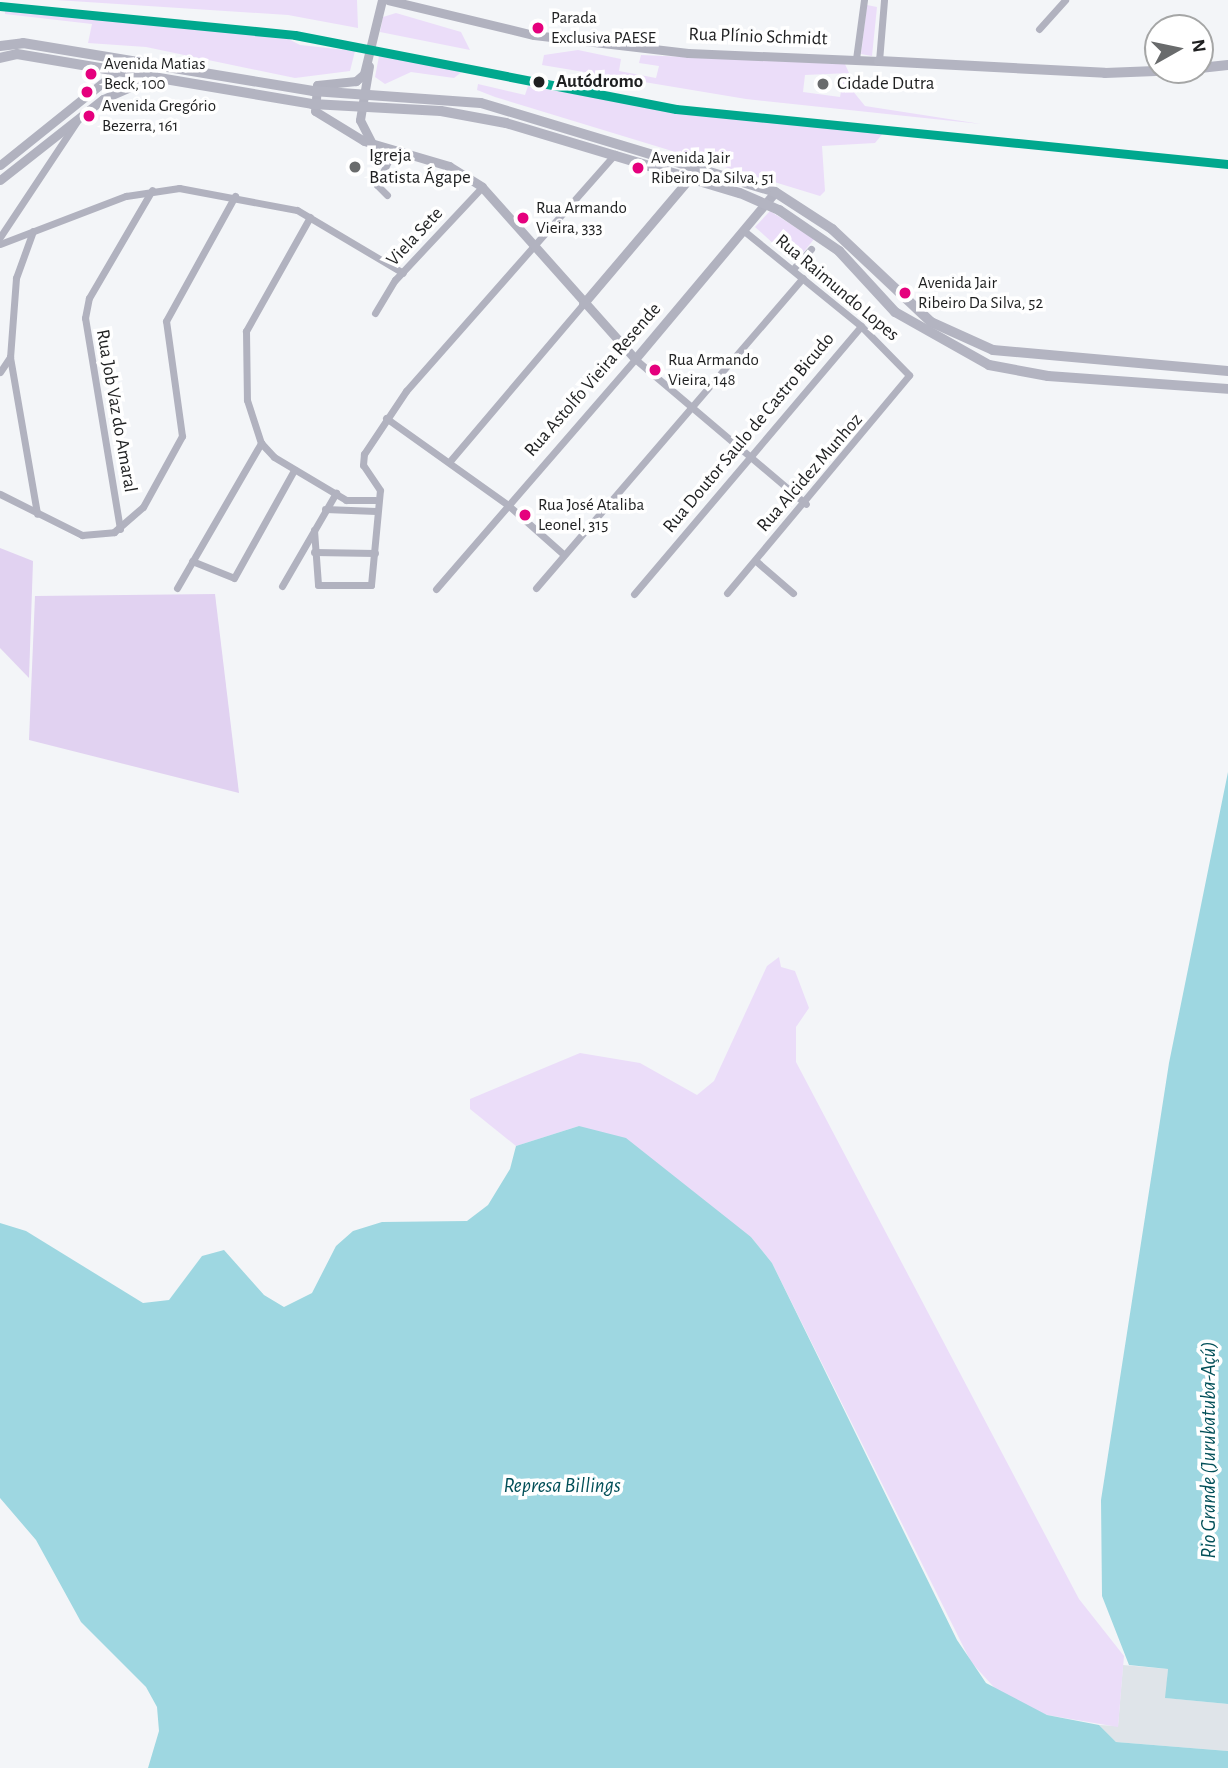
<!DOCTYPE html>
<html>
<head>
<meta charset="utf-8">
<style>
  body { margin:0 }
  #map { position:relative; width:1228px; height:1768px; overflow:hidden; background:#f3f5f8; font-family:"Alegreya Sans",sans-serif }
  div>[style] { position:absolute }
  .built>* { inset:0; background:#dfe4e9 }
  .green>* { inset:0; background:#ebddf9 }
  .forest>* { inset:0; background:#e1d2f1 }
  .water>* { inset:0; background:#9ed7e1 }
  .minor>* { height:7px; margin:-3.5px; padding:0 3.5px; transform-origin:3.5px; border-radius:3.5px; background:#b1b2bf }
  .tertiary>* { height:9px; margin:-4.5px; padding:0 4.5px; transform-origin:4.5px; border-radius:4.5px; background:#b1b2bf }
  .primary>* { height:10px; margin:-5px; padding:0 5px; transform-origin:5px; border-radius:5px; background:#b3b4c1 }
  .rail-1>* { height:9px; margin:-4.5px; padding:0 4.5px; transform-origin:4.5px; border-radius:4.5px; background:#00a88e }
  .dots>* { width:19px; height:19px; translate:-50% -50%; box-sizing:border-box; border:4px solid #fff; border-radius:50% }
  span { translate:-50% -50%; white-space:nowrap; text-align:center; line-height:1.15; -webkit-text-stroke:7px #fff; paint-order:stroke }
  .bus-label { font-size:17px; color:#1f2021 }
  .left { translate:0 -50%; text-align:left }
  .street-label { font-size:19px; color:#1f2021 }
  .stop-label { font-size:19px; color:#1f2021; font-weight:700 }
  .poi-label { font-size:19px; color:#1f2021 }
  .water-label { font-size:21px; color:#024f58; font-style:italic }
  .north { position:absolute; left:1144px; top:14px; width:70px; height:70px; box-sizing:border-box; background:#fff; border:2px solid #a5a6a6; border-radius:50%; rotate:81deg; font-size:19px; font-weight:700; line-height:28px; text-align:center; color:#1f2021 }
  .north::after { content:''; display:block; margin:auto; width:24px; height:32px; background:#696b6c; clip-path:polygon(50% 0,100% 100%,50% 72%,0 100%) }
</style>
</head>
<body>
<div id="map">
  <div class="built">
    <i style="clip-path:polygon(1123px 1665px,1168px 1669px,1166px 1698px,1228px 1704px,1228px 1751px,1116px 1742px,1099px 1725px,1118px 1726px)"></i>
  </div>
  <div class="green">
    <i style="clip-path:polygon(56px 0,357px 0,358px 28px,288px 15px)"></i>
    <i style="clip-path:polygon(867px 5px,877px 7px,872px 56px,861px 54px)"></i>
    <i style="clip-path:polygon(5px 8px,281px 35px,300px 45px,355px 51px,350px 71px,295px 78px,146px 47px,88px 43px,92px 24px,5px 14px)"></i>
    <i style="clip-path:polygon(396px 13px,461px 32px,470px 50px,380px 32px,383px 17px)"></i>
    <i style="clip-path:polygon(578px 50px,621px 59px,619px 71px,656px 78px,659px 66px,639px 63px,641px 55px,845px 64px,849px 73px,805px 75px,803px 92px,840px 97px,843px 79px,865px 106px,981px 124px,746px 99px,542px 65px,544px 55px)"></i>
    <i style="clip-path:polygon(379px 56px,463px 71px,454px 78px,411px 72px,385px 84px,375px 77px)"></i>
    <i style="clip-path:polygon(478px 84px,525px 95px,528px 86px,677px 112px,884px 132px,875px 143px,822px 146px,825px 191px,820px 196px,495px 97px,477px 90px)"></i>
    <i style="clip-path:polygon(770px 211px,814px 239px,795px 263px,755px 227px)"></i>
    <i style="clip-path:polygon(779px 957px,781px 967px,795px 971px,809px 1008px,796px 1027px,796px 1062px,1079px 1599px,1124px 1656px,1118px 1727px,1047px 1715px,1001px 1695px,971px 1662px,772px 1263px,751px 1237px,579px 1126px,516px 1146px,470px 1109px,470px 1099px,580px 1053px,640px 1063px,697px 1095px,714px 1081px,767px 966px)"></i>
  </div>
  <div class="forest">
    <i style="clip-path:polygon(0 548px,33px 561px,29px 678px,0 648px)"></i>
    <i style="clip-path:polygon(215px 594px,239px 793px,29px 740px,35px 596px)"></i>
  </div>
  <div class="water">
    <i style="clip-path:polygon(1228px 772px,1228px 1704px,1165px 1698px,1168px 1669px,1129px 1665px,1102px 1596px,1101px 1500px,1169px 1063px)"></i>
    <i style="clip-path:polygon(579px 1126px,626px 1138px,751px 1237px,772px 1263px,957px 1640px,986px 1683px,1047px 1715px,1099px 1725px,1116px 1742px,1228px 1751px,1228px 1768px,148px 1768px,159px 1731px,157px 1707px,146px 1687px,81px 1622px,36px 1540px,0 1498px,0 1223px,26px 1231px,143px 1303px,169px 1300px,202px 1256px,224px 1250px,264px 1295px,284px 1307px,312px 1293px,336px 1246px,353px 1231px,382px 1222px,467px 1221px,488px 1205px,510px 1169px,516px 1146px)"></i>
  </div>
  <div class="minor">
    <i style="left:1039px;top:29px;width:39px;rotate:-48deg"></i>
    <i style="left:856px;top:59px;width:60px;rotate:-82.3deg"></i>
    <i style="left:879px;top:61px;width:61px;rotate:-85.3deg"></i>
    <i style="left:387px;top:195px;width:14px;rotate:-135deg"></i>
    <i style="left:377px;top:185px;width:38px;rotate:-65deg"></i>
    <i style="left:310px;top:217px;width:131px;rotate:119.3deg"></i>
    <i style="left:246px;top:331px;width:69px;rotate:89.2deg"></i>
    <i style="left:247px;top:400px;width:45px;rotate:72deg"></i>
    <i style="left:261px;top:443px;width:19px;rotate:47deg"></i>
    <i style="left:274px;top:457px;width:84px;rotate:30.8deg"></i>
    <i style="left:346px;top:500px;width:29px"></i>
    <i style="left:33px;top:231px;width:50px;rotate:109.9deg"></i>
    <i style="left:16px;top:278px;width:79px;rotate:94.3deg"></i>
    <i style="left:10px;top:357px;width:159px;rotate:80.2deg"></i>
    <i style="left:0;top:237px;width:139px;rotate:-56.4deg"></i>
    <i style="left:0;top:244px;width:135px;rotate:-20.9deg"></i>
    <i style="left:126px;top:196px;width:54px;rotate:-8.6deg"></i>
    <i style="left:179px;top:188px;width:120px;rotate:10.6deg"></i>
    <i style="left:297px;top:210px;width:123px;rotate:30.7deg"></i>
    <i style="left:793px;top:269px;width:27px;rotate:-48deg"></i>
    <i style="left:375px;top:313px;width:39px;rotate:-59deg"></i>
    <i style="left:395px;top:280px;width:127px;rotate:-46.9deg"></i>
    <i style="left:0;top:372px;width:18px;rotate:-56deg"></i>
    <i style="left:386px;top:418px;width:150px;rotate:35.5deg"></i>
    <i style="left:508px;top:505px;width:74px;rotate:41.7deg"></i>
    <i style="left:450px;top:461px;width:206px;rotate:-49.7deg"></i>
    <i style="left:0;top:494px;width:92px;rotate:26.6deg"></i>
    <i style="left:82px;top:535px;width:32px;rotate:-5deg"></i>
    <i style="left:114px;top:532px;width:38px;rotate:-41deg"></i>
    <i style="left:143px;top:507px;width:81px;rotate:-61.2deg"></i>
    <i style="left:182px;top:436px;width:116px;rotate:-97.9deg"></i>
    <i style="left:166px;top:321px;width:143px;rotate:-61.1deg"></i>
    <i style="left:325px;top:509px;width:51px;rotate:2.2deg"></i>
    <i style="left:120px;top:529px;width:214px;rotate:-99.4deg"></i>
    <i style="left:85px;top:318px;width:20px;rotate:-79deg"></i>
    <i style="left:89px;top:298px;width:125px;rotate:-59.7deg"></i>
    <i style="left:314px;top:530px;width:55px;rotate:85.8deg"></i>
    <i style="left:318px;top:585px;width:53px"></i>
    <i style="left:371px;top:585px;width:95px;rotate:-84.6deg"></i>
    <i style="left:380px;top:490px;width:30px;rotate:-124deg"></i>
    <i style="left:363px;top:465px;width:11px;rotate:-85deg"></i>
    <i style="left:364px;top:454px;width:76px;rotate:-56.3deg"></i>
    <i style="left:406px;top:391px;width:316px;rotate:-48.6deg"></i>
    <i style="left:314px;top:552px;width:61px;rotate:0.9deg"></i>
    <i style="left:192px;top:561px;width:45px;rotate:22deg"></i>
    <i style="left:234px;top:578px;width:124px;rotate:-60.9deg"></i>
    <i style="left:756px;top:561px;width:49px;rotate:40.9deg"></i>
    <i style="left:282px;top:586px;width:108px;rotate:-59.9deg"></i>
    <i style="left:177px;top:588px;width:168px;rotate:-59.9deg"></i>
    <i style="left:536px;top:588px;width:409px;rotate:-49.3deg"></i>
    <i style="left:436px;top:589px;width:304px;rotate:-49.1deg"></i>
    <i style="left:635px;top:359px;width:224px;rotate:40.3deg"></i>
    <i style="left:727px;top:593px;width:284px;rotate:-50.1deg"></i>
    <i style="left:909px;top:375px;width:69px;rotate:-134.4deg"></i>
    <i style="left:861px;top:326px;width:151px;rotate:-140.9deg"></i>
    <i style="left:634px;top:594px;width:351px;rotate:-49.7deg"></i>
  </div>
  <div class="tertiary">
    <i style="left:382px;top:0;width:76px;rotate:103.7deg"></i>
    <i style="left:364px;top:74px;width:11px;rotate:139deg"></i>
    <i style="left:356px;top:81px;width:39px;rotate:174deg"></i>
    <i style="left:317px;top:85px;width:26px;rotate:94deg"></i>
    <i style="left:315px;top:111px;width:57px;rotate:31.5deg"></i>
    <i style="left:364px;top:141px;width:89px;rotate:16.4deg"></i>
    <i style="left:449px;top:166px;width:39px;rotate:32deg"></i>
    <i style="left:482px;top:187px;width:230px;rotate:48.3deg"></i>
    <i style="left:635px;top:359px;width:218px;rotate:-50deg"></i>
    <i style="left:388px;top:0;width:150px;rotate:13.5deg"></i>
    <i style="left:534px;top:35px;width:155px;rotate:6.7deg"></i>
    <i style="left:688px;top:53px;width:191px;rotate:2.4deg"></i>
    <i style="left:369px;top:66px;width:55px;rotate:99.5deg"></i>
    <i style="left:360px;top:120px;width:25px;rotate:63deg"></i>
    <i style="left:0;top:165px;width:149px;rotate:-38.7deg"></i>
    <i style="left:0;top:180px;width:131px;rotate:-38.2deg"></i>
    <i style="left:103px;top:99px;width:52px;rotate:-23.6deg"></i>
    <i style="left:583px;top:304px;width:165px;rotate:-49.7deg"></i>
  </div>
  <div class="primary">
    <i style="left:0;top:46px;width:23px;rotate:-7deg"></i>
    <i style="left:23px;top:43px;width:294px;rotate:9.4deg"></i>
    <i style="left:313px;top:91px;width:168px;rotate:4.1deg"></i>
    <i style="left:481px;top:103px;width:307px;rotate:16.8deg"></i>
    <i style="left:775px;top:192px;width:68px;rotate:33deg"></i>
    <i style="left:832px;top:229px;width:136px;rotate:43.2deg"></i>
    <i style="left:931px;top:322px;width:68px;rotate:24.3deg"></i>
    <i style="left:993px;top:350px;width:236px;rotate:5.1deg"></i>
    <i style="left:0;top:58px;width:17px;rotate:-13deg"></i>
    <i style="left:17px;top:54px;width:299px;rotate:9.6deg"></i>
    <i style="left:312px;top:104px;width:129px;rotate:3.1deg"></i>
    <i style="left:441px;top:111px;width:66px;rotate:10.5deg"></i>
    <i style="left:506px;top:123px;width:244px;rotate:16.7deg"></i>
    <i style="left:740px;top:193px;width:43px;rotate:23.6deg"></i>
    <i style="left:779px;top:210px;width:73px;rotate:34.3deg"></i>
    <i style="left:839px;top:251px;width:83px;rotate:47.4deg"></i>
    <i style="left:895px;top:312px;width:108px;rotate:29.4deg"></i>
    <i style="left:989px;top:365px;width:60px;rotate:10.6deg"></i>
    <i style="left:1048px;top:376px;width:180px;rotate:4.1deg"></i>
    <i style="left:879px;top:61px;width:226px;rotate:3deg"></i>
    <i style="left:1105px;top:73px;width:76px;rotate:-2.3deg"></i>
    <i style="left:1200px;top:68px;width:28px;rotate:-6deg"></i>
  </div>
  <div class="rail-1">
    <i style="left:0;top:6px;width:296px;rotate:5.6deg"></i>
    <i style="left:295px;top:35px;width:388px;rotate:11deg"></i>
    <i style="left:676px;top:109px;width:555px;rotate:5.69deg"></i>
  </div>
  <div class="dots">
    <i style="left:538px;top:28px;background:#e5007d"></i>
    <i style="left:91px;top:74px;background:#e5007d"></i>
    <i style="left:539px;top:82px;background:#1f2021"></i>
    <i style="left:823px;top:84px;background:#696b6c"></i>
    <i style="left:87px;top:92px;background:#e5007d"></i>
    <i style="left:89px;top:116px;background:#e5007d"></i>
    <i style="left:355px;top:167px;background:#696b6c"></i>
    <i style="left:638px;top:168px;background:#e5007d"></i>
    <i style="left:523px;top:218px;background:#e5007d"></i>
    <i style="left:905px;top:293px;background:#e5007d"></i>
    <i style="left:655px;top:370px;background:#e5007d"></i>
    <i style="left:525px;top:515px;background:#e5007d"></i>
  </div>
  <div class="bus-label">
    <span class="left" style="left:551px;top:28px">Parada<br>Exclusiva PAESE</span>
    <span class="left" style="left:104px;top:74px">Avenida Matias<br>Beck, 100</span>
    <span class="left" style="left:102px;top:116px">Avenida Gregório<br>Bezerra, 161</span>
    <span class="left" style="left:651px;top:168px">Avenida Jair<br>Ribeiro Da Silva, 51</span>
    <span class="left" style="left:536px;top:218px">Rua Armando<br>Vieira, 333</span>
    <span class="left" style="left:918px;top:293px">Avenida Jair<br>Ribeiro Da Silva, 52</span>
    <span class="left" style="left:668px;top:370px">Rua Armando<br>Vieira, 148</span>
    <span class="left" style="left:538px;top:515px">Rua José Ataliba<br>Leonel, 315</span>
  </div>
  <div class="street-label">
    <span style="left:758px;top:37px;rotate:2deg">Rua Plínio Schmidt</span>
    <span style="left:415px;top:237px;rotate:-47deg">Viela Sete</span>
    <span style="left:837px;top:288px;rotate:40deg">Rua Raimundo Lopes</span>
    <span style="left:593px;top:380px;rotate:-49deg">Rua Astolfo Vieira Resende</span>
    <span style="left:116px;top:411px;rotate:80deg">Rua Job Vaz do Amaral</span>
    <span style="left:749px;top:433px;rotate:-50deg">Rua Doutor Saulo de Castro Bicudo</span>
    <span style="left:810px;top:473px;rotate:-49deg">Rua Alcidez Munhoz</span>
  </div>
  <div class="stop-label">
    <span class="left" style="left:556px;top:82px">Autódromo</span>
  </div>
  <div class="poi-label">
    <span class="left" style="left:837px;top:84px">Cidade Dutra</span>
    <span class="left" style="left:369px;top:167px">Igreja<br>Batista Ágape</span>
  </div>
  <div class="water-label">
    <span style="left:1209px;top:1450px;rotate:-90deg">Rio Grande (Jurubatuba-Açú)</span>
    <span style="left:562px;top:1486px">Represa Billings</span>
  </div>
  <div class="north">N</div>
</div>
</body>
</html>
